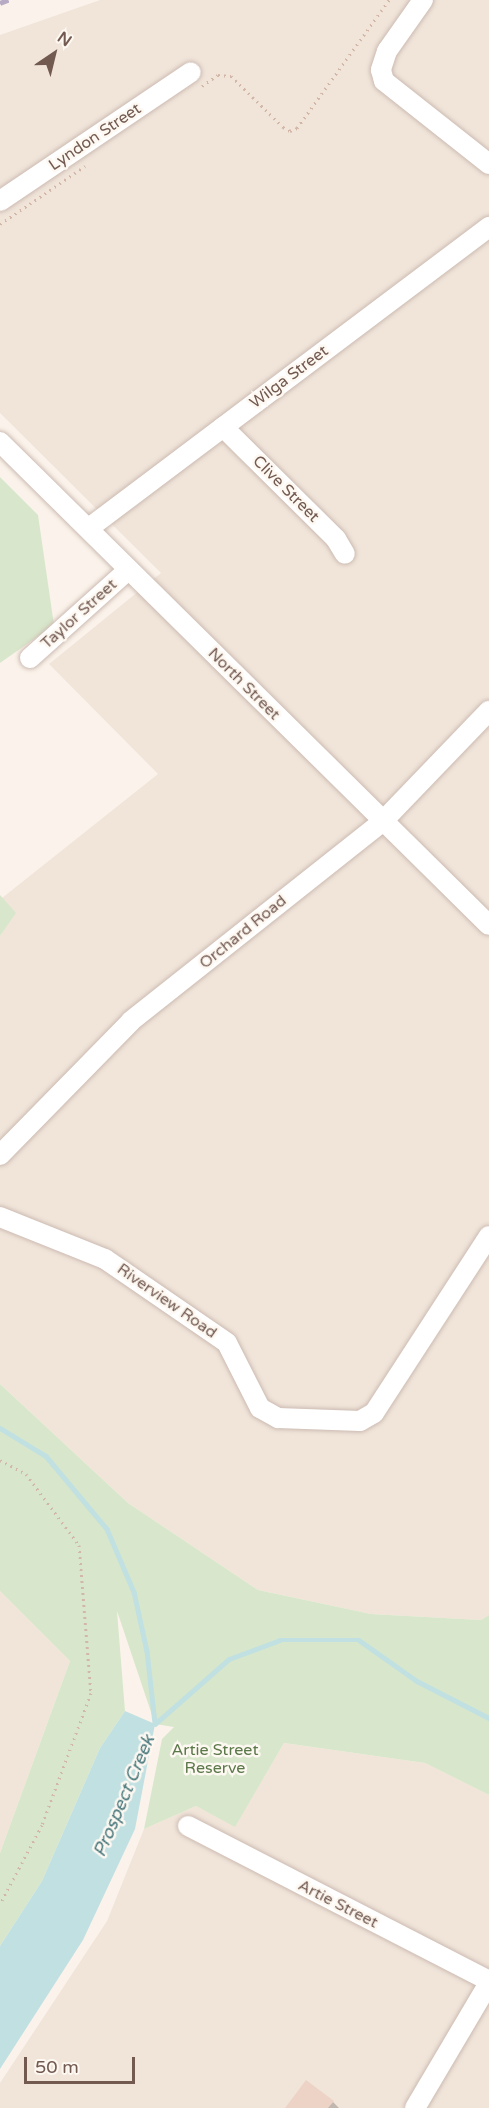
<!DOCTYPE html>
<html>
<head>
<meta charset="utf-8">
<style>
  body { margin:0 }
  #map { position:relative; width:489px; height:2108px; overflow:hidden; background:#fbf3eb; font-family:"Varela Round",sans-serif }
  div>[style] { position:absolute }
  .residential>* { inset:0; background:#f1e5da }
  .green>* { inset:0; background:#d8e7cb }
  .water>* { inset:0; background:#c1e0e2 }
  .shadow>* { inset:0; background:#0003 }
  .stream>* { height:4.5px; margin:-2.25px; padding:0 2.25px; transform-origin:2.25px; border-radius:2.25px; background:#c1e0e2 }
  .building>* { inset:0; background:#edd2c6 }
  .path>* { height:3px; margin-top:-1.5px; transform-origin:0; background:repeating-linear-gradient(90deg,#d2b6a8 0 1.5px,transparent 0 6px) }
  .roads { filter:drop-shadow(0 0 2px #ccbbb2) drop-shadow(0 0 2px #ccbbb2) }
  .minor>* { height:20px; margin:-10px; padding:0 10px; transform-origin:10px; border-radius:10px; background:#fff }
  .rail>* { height:4.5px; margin-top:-2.25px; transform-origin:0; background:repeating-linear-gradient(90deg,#b6aac4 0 9px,transparent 0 15px) }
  span { translate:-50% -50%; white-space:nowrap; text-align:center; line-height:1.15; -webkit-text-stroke:5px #fdf8f1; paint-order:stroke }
  .street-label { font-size:16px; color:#735a51 }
  .park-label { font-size:16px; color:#5b784a }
  .water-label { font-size:18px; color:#49787d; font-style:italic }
  .north { position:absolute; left:24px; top:24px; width:60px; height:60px; -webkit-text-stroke:4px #fdf8f1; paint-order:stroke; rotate:35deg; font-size:16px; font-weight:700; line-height:24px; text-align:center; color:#735a51 }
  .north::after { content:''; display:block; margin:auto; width:21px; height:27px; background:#735a51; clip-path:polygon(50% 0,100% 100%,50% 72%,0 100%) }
  .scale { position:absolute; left:24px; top:2057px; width:111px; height:27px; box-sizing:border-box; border:3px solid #735a51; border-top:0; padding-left:8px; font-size:18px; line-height:21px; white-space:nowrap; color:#735a51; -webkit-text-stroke:4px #fdf8f1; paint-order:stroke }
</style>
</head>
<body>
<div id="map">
  <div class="residential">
    <i style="clip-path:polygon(100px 0,489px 0,489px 1615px,481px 1620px,371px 1614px,258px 1590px,128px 1503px,0 1384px,0 936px,15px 913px,2px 898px,158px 774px,49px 664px,161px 573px,0 413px,0 35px)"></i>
    <i style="clip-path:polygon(0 1591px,70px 1661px,0 1853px)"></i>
    <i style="clip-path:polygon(284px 1743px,425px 1763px,489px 1795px,489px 2108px,0 2108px,0 2083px,107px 1921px,144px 1829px,196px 1806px,235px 1826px)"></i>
  </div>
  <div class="green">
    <i style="clip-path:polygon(0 477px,38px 515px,54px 625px,0 663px)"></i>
    <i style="clip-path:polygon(0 895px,16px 913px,0 936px)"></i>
    <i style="clip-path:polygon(0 1384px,128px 1503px,258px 1590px,371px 1614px,481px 1620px,489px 1615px,489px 1795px,425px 1763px,284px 1743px,235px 1827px,196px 1806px,144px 1829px,162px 1739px,174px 1727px,155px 1724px,117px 1611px,125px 1711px,100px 1748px,42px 1881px,0 1946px,0 1853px,70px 1661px,0 1591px)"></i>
  </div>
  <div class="water">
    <i style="clip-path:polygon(125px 1711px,155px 1724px,135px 1829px,83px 1940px,0 2069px,0 1946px,42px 1881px,100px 1748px)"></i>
  </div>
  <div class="shadow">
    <i style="clip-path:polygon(333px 2102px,339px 2108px,287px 2108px)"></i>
  </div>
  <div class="stream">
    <i style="left:0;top:1428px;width:54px;rotate:31.3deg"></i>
    <i style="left:46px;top:1456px;width:95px;rotate:50.1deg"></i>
    <i style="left:107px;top:1529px;width:69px;rotate:66.8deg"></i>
    <i style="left:134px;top:1592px;width:60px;rotate:77.6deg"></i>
    <i style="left:147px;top:1651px;width:73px;rotate:83.7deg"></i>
    <i style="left:155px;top:1724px;width:98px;rotate:-41.3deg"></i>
    <i style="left:229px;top:1659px;width:54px;rotate:-20.4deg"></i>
    <i style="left:280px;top:1640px;width:79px"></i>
    <i style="left:359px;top:1640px;width:71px;rotate:35.3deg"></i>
    <i style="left:417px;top:1681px;width:81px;rotate:27.2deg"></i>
  </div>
  <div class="building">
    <i style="clip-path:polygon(306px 2080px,334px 2101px,328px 2108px,285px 2108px)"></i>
  </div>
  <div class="path">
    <i style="left:202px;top:86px;width:19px;rotate:-35deg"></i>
    <i style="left:218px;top:75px;width:13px;rotate:4deg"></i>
    <i style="left:231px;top:76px;width:73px;rotate:44.4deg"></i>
    <i style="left:283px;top:127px;width:8px;rotate:30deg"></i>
    <i style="left:290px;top:131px;width:8px;rotate:-23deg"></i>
    <i style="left:297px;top:128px;width:158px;rotate:-54.3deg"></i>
    <i style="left:0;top:224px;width:103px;rotate:-34.3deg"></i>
    <i style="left:0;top:1460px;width:30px;rotate:28deg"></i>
    <i style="left:26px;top:1474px;width:89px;rotate:53.3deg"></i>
    <i style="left:79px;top:1545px;width:148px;rotate:85.4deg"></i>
    <i style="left:91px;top:1693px;width:141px;rotate:110.4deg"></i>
    <i style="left:42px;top:1825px;width:89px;rotate:118deg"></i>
  </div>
  <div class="roads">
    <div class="minor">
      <i style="left:423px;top:0;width:62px;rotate:125.2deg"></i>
      <i style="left:387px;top:51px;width:20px;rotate:108deg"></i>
      <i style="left:381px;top:70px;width:11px;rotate:75deg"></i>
      <i style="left:384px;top:81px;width:134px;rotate:38.3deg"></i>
      <i style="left:0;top:201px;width:230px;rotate:-34deg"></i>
      <i style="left:223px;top:427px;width:159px;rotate:44.7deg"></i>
      <i style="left:336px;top:539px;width:17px;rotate:59deg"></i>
      <i style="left:0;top:442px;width:687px;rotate:44.65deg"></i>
      <i style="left:89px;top:528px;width:501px;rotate:-36.96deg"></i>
      <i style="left:30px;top:658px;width:132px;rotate:-41.9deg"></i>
      <i style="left:0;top:1155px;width:187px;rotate:-45.6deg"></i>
      <i style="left:131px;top:1021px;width:322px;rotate:-38.4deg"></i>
      <i style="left:383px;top:821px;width:153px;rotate:-46.1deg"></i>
      <i style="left:0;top:1217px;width:113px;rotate:21.8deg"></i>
      <i style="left:105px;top:1259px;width:148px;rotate:34.5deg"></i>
      <i style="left:227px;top:1343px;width:73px;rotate:63.1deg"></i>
      <i style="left:260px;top:1408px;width:21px;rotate:29deg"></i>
      <i style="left:278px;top:1418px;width:82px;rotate:2.1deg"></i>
      <i style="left:360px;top:1421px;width:16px;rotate:-30deg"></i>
      <i style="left:374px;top:1413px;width:211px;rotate:-57deg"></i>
      <i style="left:188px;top:1826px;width:339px;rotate:27.2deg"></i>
      <i style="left:415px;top:2108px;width:145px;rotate:-59.4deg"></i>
    </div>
  </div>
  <div class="rail">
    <i style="left:0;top:3px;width:9px;rotate:-21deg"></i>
  </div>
  <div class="street-label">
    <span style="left:95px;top:137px;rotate:-34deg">Lyndon Street</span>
    <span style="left:289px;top:377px;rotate:-37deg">Wilga Street</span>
    <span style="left:286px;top:489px;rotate:45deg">Clive Street</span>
    <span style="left:79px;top:614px;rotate:-42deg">Taylor Street</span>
    <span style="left:244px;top:684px;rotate:45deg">North Street</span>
    <span style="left:243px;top:932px;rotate:-39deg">Orchard Road</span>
    <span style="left:167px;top:1301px;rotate:35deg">Riverview Road</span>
    <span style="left:338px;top:1904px;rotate:27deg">Artie Street</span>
  </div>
  <div class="park-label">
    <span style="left:215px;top:1759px">Artie Street<br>Reserve</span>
  </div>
  <div class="water-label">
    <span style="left:124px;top:1796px;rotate:-67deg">Prospect Creek</span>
  </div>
  <div class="north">N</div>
  <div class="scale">50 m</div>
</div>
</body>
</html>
